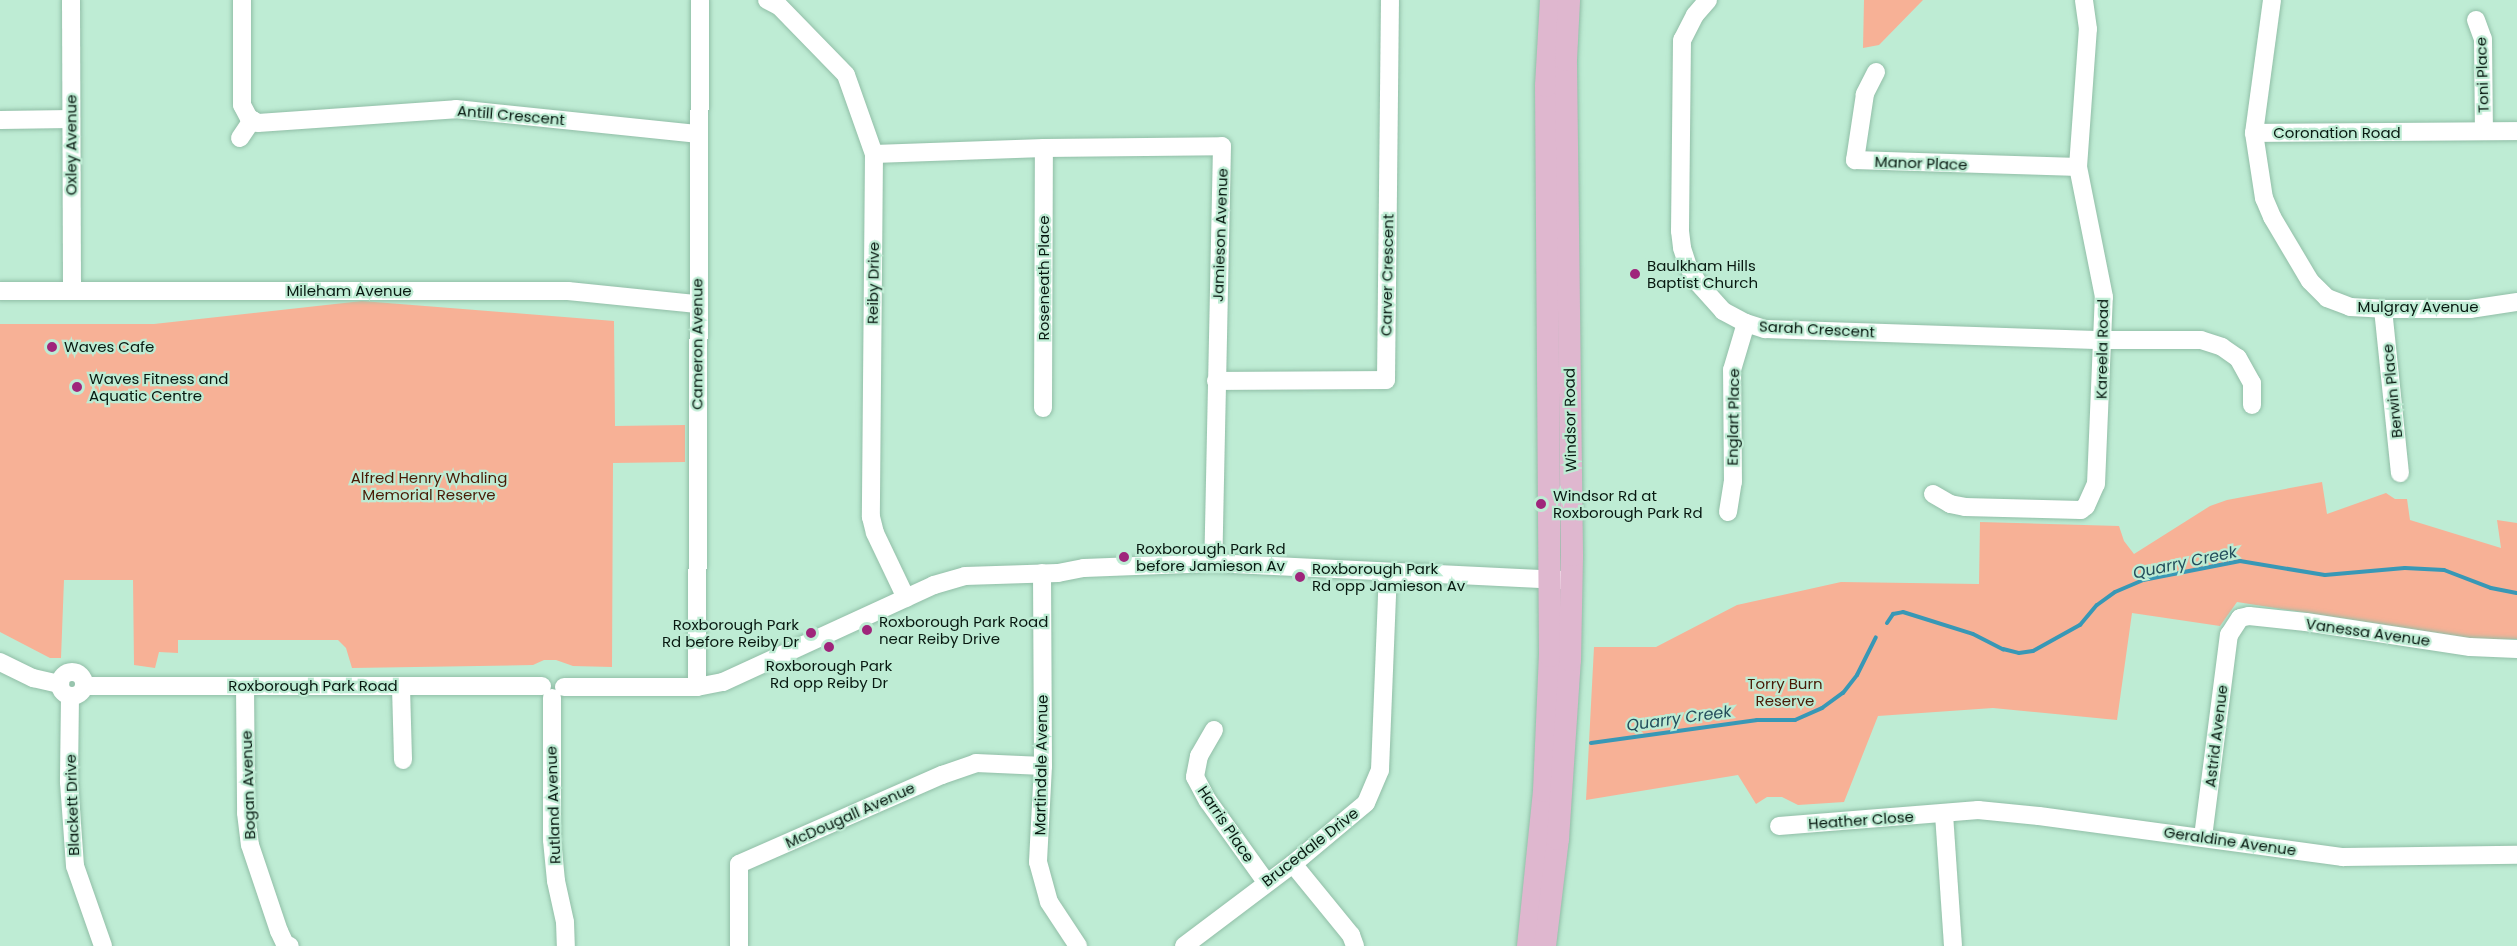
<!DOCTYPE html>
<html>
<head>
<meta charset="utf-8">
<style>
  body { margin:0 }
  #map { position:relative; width:2517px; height:946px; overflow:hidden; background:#beecd4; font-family:Poppins,sans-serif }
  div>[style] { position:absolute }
  .green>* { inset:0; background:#f7b196 }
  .stream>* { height:4px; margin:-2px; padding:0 2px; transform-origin:2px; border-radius:2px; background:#3898b6 }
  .roads { filter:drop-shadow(0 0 2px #91bea7) drop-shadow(0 0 2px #91bea7) }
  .minor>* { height:18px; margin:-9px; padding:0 9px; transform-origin:9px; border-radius:9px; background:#fff }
  .minor>.ring { margin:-9px; padding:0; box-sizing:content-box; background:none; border:18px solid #fff; border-radius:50% }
  .major>* { height:22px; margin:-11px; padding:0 11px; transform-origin:11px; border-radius:11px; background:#dfb7cf }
  .dots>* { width:16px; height:16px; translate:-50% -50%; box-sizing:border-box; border:3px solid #beecd4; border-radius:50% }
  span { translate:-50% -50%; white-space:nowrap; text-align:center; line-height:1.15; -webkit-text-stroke:4.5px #beecd4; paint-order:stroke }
  .street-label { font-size:15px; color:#081911 }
  .poi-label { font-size:15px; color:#081911 }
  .left { translate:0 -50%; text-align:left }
  .right { translate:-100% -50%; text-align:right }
  .park-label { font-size:15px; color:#491b06 }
  .water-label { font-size:16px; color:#254e5c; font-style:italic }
</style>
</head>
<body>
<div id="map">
  <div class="green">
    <i style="clip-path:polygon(1864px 0,1923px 0,1879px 45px,1863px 48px)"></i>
    <i style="clip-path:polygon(362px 301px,614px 321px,615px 426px,685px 425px,685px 462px,613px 463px,612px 667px,573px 666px,556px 660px,544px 660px,533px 665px,352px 668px,346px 648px,338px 640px,178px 640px,178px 653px,159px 652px,155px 668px,134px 665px,133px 580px,64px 580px,61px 658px,50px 658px,0 632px,0 324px,154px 324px)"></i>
    <i style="clip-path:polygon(2322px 482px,2327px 514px,2386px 493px,2395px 499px,2407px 499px,2410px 520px,2501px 548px,2497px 520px,2517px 523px,2517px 639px,2483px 640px,2237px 602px,2220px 626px,2132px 613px,2117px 720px,1993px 708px,1878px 716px,1844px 802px,1798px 805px,1782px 797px,1767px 797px,1756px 804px,1738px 775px,1586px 800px,1594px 647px,1656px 647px,1737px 605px,1841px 582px,1979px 584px,1980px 522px,2119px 526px,2124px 541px,2134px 554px,2210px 506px,2227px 500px)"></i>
  </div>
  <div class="stream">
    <i style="left:1887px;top:623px;width:11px;rotate:-56deg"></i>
    <i style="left:1893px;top:614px;width:10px;rotate:-11deg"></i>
    <i style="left:1903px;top:612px;width:73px;rotate:17.4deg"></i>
    <i style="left:1973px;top:634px;width:34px;rotate:27deg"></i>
    <i style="left:2003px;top:649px;width:16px;rotate:14deg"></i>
    <i style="left:2019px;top:653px;width:14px;rotate:-8deg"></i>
    <i style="left:2033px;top:651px;width:54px;rotate:-29deg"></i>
    <i style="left:2080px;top:625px;width:26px;rotate:-50deg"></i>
    <i style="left:2097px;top:605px;width:22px;rotate:-36deg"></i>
    <i style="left:2115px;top:592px;width:30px;rotate:-23deg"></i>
    <i style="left:2143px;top:580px;width:99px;rotate:-11.1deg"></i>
    <i style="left:2240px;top:561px;width:86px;rotate:9.4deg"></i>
    <i style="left:2325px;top:575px;width:80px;rotate:-5deg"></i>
    <i style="left:2405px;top:568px;width:39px;rotate:3deg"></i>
    <i style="left:2444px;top:570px;width:50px;rotate:21deg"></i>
    <i style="left:2491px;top:588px;width:26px;rotate:11deg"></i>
    <i style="left:1591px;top:743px;width:168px;rotate:-7.9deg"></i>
    <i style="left:1757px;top:720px;width:38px"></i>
    <i style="left:1795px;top:720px;width:30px;rotate:-24deg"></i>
    <i style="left:1822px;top:708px;width:26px;rotate:-36deg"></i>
    <i style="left:1843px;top:693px;width:23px;rotate:-52deg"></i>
    <i style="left:1857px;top:675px;width:42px;rotate:-63.4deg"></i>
  </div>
  <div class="roads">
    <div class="minor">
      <i style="left:71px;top:0;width:291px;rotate:89.8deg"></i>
      <i style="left:242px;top:0;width:105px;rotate:90deg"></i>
      <i style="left:242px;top:105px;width:15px;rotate:62deg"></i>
      <i style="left:249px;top:118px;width:10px;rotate:29deg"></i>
      <i style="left:258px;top:123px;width:198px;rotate:-4deg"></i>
      <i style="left:456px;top:109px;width:242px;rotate:5.9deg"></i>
      <i style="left:767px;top:0;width:13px;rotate:27deg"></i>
      <i style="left:779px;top:6px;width:96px;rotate:45.8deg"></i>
      <i style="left:846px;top:75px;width:84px;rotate:70.5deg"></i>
      <i style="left:874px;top:154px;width:363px;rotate:90.5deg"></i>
      <i style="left:871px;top:517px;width:16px;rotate:76deg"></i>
      <i style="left:875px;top:533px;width:72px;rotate:64.5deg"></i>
      <i style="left:1708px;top:0;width:20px;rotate:131deg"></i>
      <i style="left:1695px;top:15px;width:28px;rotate:117deg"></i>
      <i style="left:1682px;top:40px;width:191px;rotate:90.6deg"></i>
      <i style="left:1680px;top:231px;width:17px;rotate:83deg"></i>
      <i style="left:1682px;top:248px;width:19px;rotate:72deg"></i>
      <i style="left:1688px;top:266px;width:20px;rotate:60deg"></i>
      <i style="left:1698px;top:283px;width:38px;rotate:48deg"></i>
      <i style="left:1723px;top:311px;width:26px;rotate:28deg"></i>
      <i style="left:1746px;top:323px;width:20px;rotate:18deg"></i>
      <i style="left:1765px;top:329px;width:338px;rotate:1.9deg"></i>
      <i style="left:2103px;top:340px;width:98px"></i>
      <i style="left:2201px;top:340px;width:22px;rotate:18deg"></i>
      <i style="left:2222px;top:347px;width:19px;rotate:35deg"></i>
      <i style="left:2238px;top:358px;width:29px;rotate:61deg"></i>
      <i style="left:2252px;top:383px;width:22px;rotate:90deg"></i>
      <i style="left:2272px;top:0;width:134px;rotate:97.7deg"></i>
      <i style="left:2254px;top:133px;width:263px;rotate:-0.4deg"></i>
      <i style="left:2476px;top:20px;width:20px;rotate:70deg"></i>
      <i style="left:2483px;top:39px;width:92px;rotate:89.4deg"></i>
      <i style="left:1876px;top:72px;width:25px;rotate:117deg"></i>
      <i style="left:1865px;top:94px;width:67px;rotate:98.6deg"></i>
      <i style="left:1855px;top:160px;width:223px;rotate:1.8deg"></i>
      <i style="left:0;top:120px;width:71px;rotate:-0.8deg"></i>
      <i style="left:2254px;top:133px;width:66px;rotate:81.3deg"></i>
      <i style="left:2264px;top:198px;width:21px;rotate:67deg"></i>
      <i style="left:2272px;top:217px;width:74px;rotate:59.3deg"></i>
      <i style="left:2310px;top:281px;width:24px;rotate:45deg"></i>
      <i style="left:2327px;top:298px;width:25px;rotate:21deg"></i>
      <i style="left:2350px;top:307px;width:33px;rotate:3deg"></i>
      <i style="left:2383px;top:309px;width:87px"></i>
      <i style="left:2470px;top:309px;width:48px;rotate:-8.5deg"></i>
      <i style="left:240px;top:138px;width:22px;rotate:-56deg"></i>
      <i style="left:874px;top:154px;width:170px;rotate:-2deg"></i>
      <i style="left:1044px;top:148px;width:178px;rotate:-0.6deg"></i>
      <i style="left:1222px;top:146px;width:417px;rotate:91.2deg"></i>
      <i style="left:0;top:291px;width:568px"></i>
      <i style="left:568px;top:291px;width:130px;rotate:5.8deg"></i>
      <i style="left:2383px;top:309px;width:165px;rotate:84.1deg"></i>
      <i style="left:1216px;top:381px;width:170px;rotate:-0.3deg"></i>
      <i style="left:1386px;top:380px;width:380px;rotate:-89.4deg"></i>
      <i style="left:1043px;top:408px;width:260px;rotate:-89.8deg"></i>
      <i style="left:1933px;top:494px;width:20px;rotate:30deg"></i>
      <i style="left:1950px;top:504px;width:15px;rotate:11deg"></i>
      <i style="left:1965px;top:507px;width:116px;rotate:1.5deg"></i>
      <i style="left:2081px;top:510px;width:6px;rotate:-39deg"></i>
      <i style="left:2086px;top:506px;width:24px;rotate:-66deg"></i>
      <i style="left:2096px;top:484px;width:187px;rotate:-87.6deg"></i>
      <i style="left:2104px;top:297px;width:133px;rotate:-101.3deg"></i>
      <i style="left:2078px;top:167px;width:138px;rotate:-85.9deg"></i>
      <i style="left:2088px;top:29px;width:29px;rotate:-98deg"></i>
      <i style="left:1728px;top:512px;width:30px;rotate:-81deg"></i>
      <i style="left:1733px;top:482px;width:112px;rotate:-90.5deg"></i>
      <i style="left:1732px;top:370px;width:49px;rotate:-73.4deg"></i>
      <i style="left:1042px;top:573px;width:193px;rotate:89.7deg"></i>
      <i style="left:1043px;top:766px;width:96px;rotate:93deg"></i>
      <i style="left:1038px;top:862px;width:41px;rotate:74.6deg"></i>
      <i style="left:1049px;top:902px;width:53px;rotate:56.6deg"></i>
      <i style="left:0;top:662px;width:37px;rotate:26deg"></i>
      <i style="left:33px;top:678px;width:28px;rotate:13deg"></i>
      <i class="ring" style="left:60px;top:672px;width:6px;height:6px"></i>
      <i style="left:84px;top:686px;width:458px"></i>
      <i style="left:245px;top:686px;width:127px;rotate:89.5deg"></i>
      <i style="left:246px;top:813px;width:32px;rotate:83deg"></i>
      <i style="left:250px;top:845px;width:91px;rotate:71.4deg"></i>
      <i style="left:279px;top:931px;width:14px;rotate:65deg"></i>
      <i style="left:285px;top:944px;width:5px;rotate:22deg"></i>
      <i style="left:401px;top:687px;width:73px;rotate:88.4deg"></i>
      <i style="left:564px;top:687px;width:133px"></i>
      <i style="left:697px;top:687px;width:26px;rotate:-11deg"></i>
      <i style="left:723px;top:682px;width:232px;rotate:-24.7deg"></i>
      <i style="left:934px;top:585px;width:32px;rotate:-16deg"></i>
      <i style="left:965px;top:576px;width:93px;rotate:-1.8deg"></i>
      <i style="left:1058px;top:573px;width:26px;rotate:-11deg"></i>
      <i style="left:1084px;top:568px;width:129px;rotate:-2.2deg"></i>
      <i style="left:1213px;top:563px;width:348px;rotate:2.8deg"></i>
      <i style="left:697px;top:687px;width:687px;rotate:-89.75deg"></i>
      <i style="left:70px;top:696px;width:86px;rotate:90.7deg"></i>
      <i style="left:69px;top:782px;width:84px;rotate:85.9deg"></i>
      <i style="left:75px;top:866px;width:85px;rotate:70.7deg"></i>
      <i style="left:552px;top:698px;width:142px;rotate:90deg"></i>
      <i style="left:552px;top:840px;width:41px;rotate:84.4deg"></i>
      <i style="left:556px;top:881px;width:42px;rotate:77.6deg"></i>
      <i style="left:565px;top:922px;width:24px;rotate:88deg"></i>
      <i style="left:1214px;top:730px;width:30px;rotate:120deg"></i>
      <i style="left:1199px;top:756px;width:21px;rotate:101deg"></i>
      <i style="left:1195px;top:777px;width:27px;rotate:62deg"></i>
      <i style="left:1208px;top:801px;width:100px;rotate:54.4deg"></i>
      <i style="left:1944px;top:814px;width:132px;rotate:86.1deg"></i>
      <i style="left:1779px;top:826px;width:200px;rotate:-4.6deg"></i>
      <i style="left:1978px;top:810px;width:61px;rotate:5.6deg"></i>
      <i style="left:2039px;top:816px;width:307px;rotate:7.7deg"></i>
      <i style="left:2343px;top:857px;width:174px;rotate:-0.7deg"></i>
      <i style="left:2203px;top:837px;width:204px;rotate:-82.7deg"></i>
      <i style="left:2229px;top:635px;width:20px;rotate:-57deg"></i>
      <i style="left:2240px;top:618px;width:9px;rotate:-13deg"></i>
      <i style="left:2249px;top:616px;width:57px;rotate:6deg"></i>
      <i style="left:2306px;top:622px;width:166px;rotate:8.7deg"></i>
      <i style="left:2470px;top:647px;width:47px;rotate:2.4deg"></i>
      <i style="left:1293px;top:864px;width:92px;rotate:50.8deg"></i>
      <i style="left:1351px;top:935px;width:12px;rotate:70deg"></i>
      <i style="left:739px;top:946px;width:82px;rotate:-90deg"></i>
      <i style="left:739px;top:864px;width:222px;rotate:-23.7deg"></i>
      <i style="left:942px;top:775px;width:36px;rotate:-19deg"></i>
      <i style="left:976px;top:763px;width:67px;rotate:2.6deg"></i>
      <i style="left:1184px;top:946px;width:136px;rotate:-37deg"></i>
      <i style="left:1293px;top:864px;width:95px;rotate:-39.9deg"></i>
      <i style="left:1366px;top:803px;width:36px;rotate:-67deg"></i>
      <i style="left:1380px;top:770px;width:197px;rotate:-87.7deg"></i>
    </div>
    <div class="major">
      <i style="left:1528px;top:946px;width:156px;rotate:-84.1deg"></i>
      <i style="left:1544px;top:791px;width:135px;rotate:-87.5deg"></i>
      <i style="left:1550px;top:656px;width:570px;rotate:-90.4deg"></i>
      <i style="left:1546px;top:86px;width:86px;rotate:-86.7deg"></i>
      <i style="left:1545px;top:946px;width:108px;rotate:-83.1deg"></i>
      <i style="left:1558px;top:839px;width:179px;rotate:-86.2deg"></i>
      <i style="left:1570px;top:660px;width:105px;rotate:-88.9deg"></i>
      <i style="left:1572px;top:555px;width:495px;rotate:-90.7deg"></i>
      <i style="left:1566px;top:60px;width:60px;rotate:-87.1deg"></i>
    </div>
  </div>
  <div class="dots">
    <i style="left:1635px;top:274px;background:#9f257b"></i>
    <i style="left:52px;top:347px;background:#9f257b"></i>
    <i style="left:77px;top:387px;background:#9f257b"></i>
    <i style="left:1541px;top:504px;background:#9f257b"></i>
    <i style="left:1124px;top:557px;background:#9f257b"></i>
    <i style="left:1300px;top:577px;background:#9f257b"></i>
    <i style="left:867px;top:630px;background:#9f257b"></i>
    <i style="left:811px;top:633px;background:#9f257b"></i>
    <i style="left:829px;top:647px;background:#9f257b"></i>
  </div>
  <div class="street-label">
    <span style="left:2482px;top:75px;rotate:-92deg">Toni Place</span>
    <span style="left:511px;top:115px;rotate:5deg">Antill Crescent</span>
    <span style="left:2337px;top:133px">Coronation Road</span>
    <span style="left:71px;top:145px;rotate:-90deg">Oxley Avenue</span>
    <span style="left:1921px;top:163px;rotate:2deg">Manor Place</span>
    <span style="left:1220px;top:235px;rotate:-88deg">Jamieson Avenue</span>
    <span style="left:1387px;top:275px;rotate:-89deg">Carver Crescent</span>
    <span style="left:1044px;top:278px;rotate:-90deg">Roseneath Place</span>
    <span style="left:873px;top:283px;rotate:-89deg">Reiby Drive</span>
    <span style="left:349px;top:291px">Mileham Avenue</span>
    <span style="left:2418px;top:307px">Mulgray Avenue</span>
    <span style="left:1817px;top:329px;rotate:3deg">Sarah Crescent</span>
    <span style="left:697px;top:344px;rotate:-90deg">Cameron Avenue</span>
    <span style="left:2102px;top:349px;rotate:-89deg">Kareela Road</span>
    <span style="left:2392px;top:391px;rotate:-96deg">Berwin Place</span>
    <span style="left:1733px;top:417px;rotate:-89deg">Englart Place</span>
    <span style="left:1570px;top:420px;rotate:-91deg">Windsor Road</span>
    <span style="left:2368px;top:632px;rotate:8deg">Vanessa Avenue</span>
    <span style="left:313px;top:686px">Roxborough Park Road</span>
    <span style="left:2216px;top:736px;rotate:-83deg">Astrid Avenue</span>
    <span style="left:1041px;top:765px;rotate:-89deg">Martindale Avenue</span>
    <span style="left:248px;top:785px;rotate:-92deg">Bogan Avenue</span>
    <span style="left:72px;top:805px;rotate:-92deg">Blackett Drive</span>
    <span style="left:553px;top:805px;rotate:-92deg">Rutland Avenue</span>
    <span style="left:850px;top:815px;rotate:-24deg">McDougall Avenue</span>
    <span style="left:1861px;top:820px;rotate:-4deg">Heather Close</span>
    <span style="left:1226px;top:824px;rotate:56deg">Harris Place</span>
    <span style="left:2230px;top:841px;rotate:8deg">Geraldine Avenue</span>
    <span style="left:1310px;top:847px;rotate:-38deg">Brucedale Drive</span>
  </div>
  <div class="poi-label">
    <span class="left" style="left:1647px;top:274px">Baulkham Hills<br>Baptist Church</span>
    <span class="left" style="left:64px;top:347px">Waves Cafe</span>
    <span class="left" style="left:89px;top:387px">Waves Fitness and<br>Aquatic Centre</span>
    <span class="left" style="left:1553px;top:504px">Windsor Rd at<br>Roxborough Park Rd</span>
    <span class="left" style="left:1136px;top:557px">Roxborough Park Rd<br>before Jamieson Av</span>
    <span class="left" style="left:1312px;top:577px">Roxborough Park<br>Rd opp Jamieson Av</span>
    <span class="left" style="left:879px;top:630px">Roxborough Park Road<br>near Reiby Drive</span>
    <span class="right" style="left:799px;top:633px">Roxborough Park<br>Rd before Reiby Dr</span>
    <span style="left:829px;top:674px">Roxborough Park<br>Rd opp Reiby Dr</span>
  </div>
  <div class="park-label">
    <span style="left:429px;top:486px">Alfred Henry Whaling<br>Memorial Reserve</span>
    <span style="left:1785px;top:692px">Torry Burn<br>Reserve</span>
  </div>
  <div class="water-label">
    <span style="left:2185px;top:563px;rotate:-12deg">Quarry Creek</span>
    <span style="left:1679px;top:719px;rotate:-8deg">Quarry Creek</span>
  </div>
</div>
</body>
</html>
